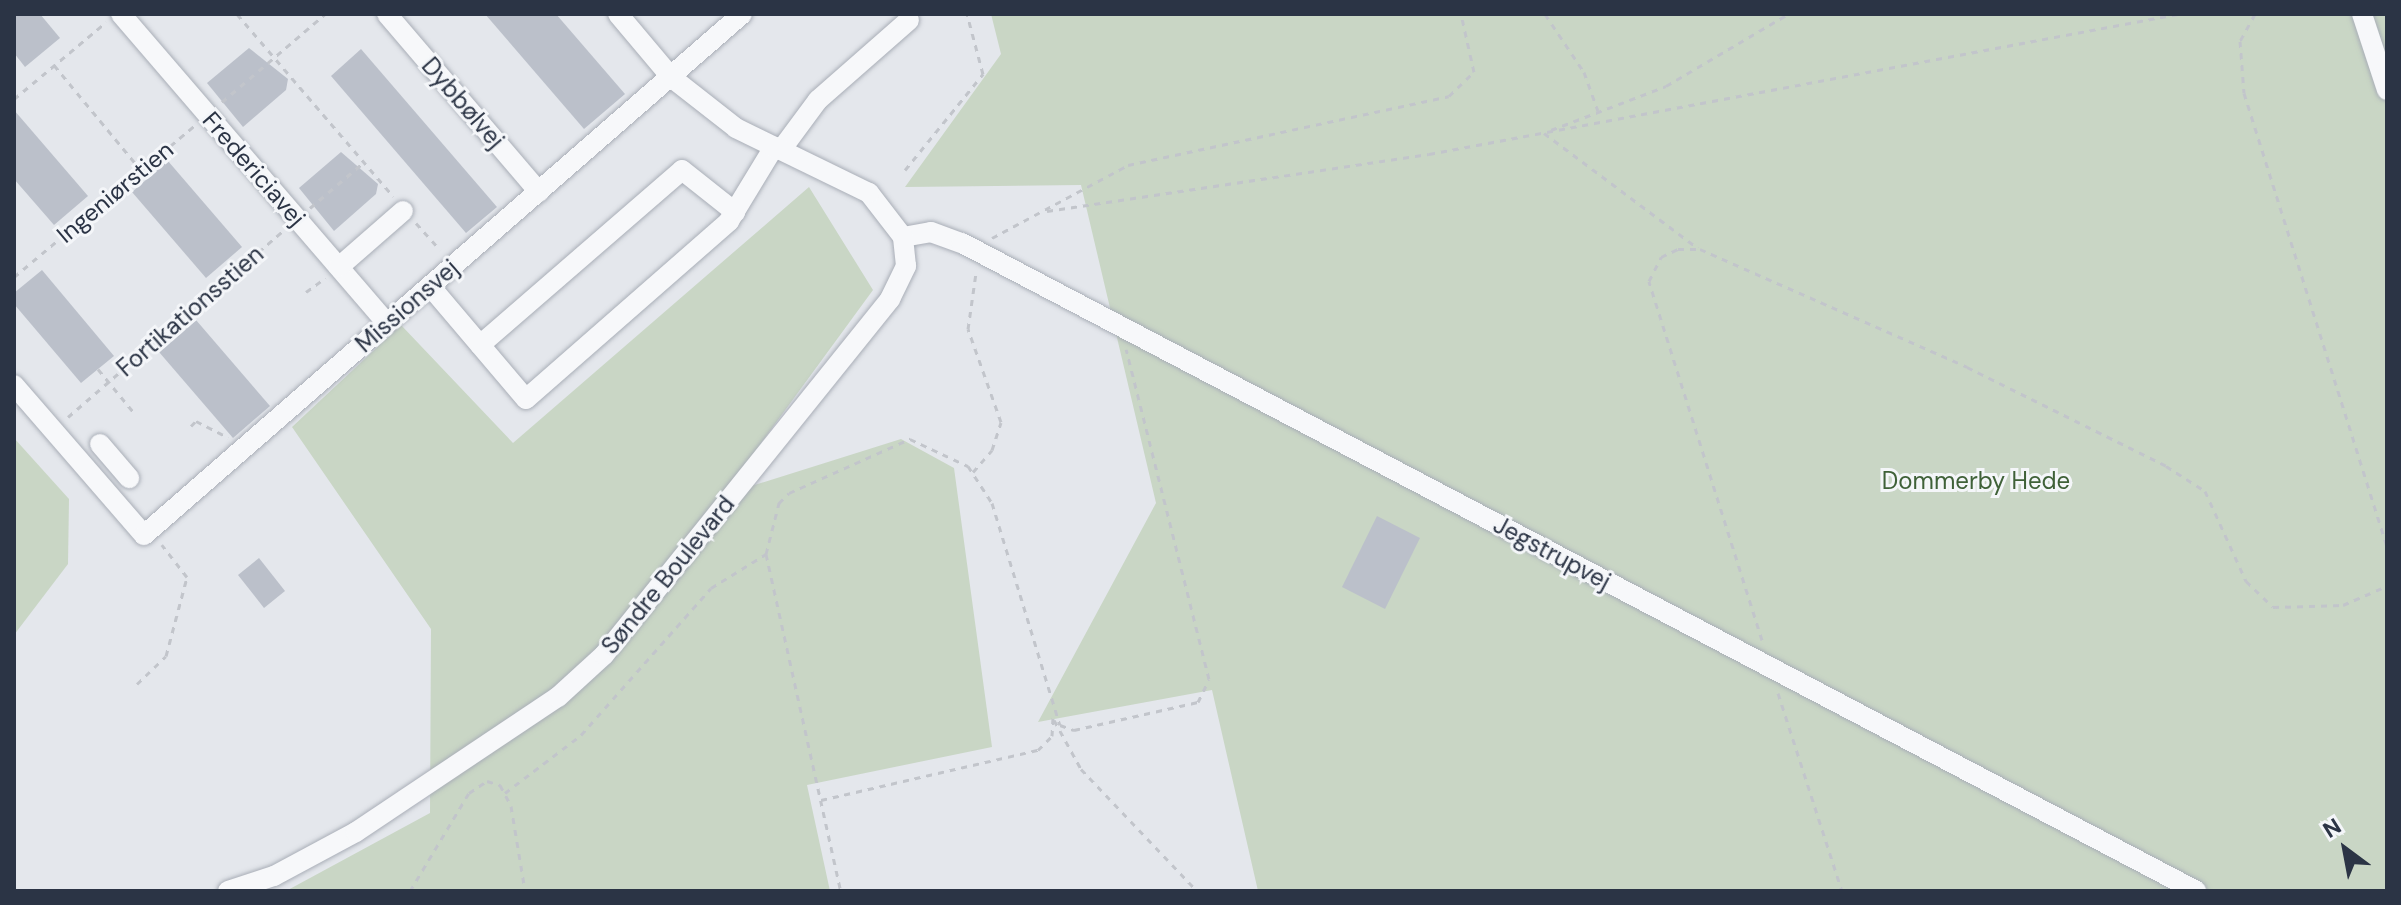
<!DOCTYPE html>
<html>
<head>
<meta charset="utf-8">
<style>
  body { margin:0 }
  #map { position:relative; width:2401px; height:905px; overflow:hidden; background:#e4e7ec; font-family:"DM Sans",sans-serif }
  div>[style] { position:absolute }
  .green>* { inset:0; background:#c9d6c5 }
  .building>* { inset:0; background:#bbc0ca }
  .path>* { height:3px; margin-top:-1.5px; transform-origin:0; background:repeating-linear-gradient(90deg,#c2c5cb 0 6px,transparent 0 12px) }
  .roads { filter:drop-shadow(0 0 2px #a9aeb7) drop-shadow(0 0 2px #a9aeb7) }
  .minor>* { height:20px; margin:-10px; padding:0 10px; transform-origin:10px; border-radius:10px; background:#f7f8fa }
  span { translate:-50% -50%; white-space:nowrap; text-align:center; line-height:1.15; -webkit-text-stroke:6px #f4f6f9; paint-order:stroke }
  .street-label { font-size:24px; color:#2b3445 }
  .park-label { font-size:24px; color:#3f6138 }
  .frame { position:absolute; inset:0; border:16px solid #2b3445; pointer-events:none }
  .north { position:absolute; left:2305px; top:809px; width:80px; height:80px; -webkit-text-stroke:6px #f4f6f9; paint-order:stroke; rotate:328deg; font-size:22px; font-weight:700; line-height:32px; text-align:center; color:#2b3445 }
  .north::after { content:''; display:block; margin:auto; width:28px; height:36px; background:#2b3445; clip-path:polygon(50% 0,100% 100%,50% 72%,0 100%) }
</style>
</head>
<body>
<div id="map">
  <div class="green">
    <i style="clip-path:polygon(991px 14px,2387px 14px,2387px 891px,1258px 891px,1212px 690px,1038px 722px,1156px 503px,1081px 185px,905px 187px,1001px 54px)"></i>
    <i style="clip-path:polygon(809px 187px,873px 290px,723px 495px,901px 439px,954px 468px,992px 747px,807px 785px,830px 891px,286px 891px,430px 813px,431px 629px,292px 427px,401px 325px,513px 443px)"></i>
    <i style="clip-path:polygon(14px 438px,69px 499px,68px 564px,14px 635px)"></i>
  </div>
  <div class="building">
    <i style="clip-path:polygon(14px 14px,40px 14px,60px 38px,25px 67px,14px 53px)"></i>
    <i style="clip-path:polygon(485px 14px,556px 14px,625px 94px,584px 129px)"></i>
    <i style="clip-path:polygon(249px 48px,288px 79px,286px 90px,243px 127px,207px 83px)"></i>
    <i style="clip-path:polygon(361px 49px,497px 207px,466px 233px,331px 76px)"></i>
    <i style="clip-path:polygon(14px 110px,88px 196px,54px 225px,14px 179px)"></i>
    <i style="clip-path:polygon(341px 152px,378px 184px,376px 194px,334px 231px,299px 188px)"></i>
    <i style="clip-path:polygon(168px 161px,242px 247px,206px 278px,132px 192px)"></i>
    <i style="clip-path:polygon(42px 270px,114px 356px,81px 383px,14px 304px,14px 293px)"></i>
    <i style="clip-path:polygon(196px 320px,270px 406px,233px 438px,159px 352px)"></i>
    <i style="clip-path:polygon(1377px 516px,1420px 538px,1385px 609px,1342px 587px)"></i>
    <i style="clip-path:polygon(259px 558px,285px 591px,264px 608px,238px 575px)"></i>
  </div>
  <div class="path">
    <i style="left:237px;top:14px;width:240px;rotate:49.4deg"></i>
    <i style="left:1545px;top:14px;width:70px;rotate:56.1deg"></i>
    <i style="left:1584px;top:72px;width:41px;rotate:70.3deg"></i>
    <i style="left:2255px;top:14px;width:31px;rotate:119deg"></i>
    <i style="left:2240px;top:41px;width:52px;rotate:85.6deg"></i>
    <i style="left:2244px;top:93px;width:475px;rotate:72.5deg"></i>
    <i style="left:54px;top:65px;width:136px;rotate:50.4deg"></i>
    <i style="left:14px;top:99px;width:120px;rotate:-39.9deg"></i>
    <i style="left:222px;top:102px;width:135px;rotate:-40.5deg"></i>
    <i style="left:1551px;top:130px;width:123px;rotate:-20.9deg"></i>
    <i style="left:1666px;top:86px;width:142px;rotate:-30.5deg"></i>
    <i style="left:1544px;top:133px;width:192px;rotate:36.8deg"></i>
    <i style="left:905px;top:170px;width:124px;rotate:-50.9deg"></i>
    <i style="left:983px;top:74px;width:62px;rotate:-104.9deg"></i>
    <i style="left:310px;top:208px;width:71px;rotate:-40.4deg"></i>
    <i style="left:1047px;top:211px;width:386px;rotate:-8.5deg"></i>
    <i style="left:1429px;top:154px;width:762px;rotate:-10.59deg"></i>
    <i style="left:416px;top:223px;width:36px;rotate:48deg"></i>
    <i style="left:992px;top:238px;width:154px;rotate:-28.2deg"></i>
    <i style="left:1128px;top:165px;width:328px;rotate:-12.1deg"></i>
    <i style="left:1449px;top:96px;width:35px;rotate:-44deg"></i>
    <i style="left:1474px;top:72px;width:59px;rotate:-102.6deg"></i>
    <i style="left:14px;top:277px;width:236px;rotate:-40deg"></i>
    <i style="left:306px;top:292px;width:24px;rotate:-36deg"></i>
    <i style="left:98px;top:369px;width:58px;rotate:50.6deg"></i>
    <i style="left:68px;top:417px;width:284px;rotate:-40.9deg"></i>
    <i style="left:191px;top:426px;width:7px;rotate:-45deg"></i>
    <i style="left:196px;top:421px;width:36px;rotate:27deg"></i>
    <i style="left:973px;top:472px;width:29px;rotate:-49deg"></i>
    <i style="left:992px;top:450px;width:29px;rotate:-72deg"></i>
    <i style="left:1001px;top:422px;width:99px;rotate:-109.5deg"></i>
    <i style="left:968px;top:329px;width:57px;rotate:-81.9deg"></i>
    <i style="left:766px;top:554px;width:345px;rotate:77.5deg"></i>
    <i style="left:1762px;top:640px;width:376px;rotate:-107.5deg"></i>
    <i style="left:1649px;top:281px;width:27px;rotate:-63deg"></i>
    <i style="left:1661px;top:257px;width:19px;rotate:-25deg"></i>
    <i style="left:1678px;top:249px;width:22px"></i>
    <i style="left:1700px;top:249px;width:292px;rotate:23.8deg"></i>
    <i style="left:1967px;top:367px;width:222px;rotate:26.4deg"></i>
    <i style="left:2166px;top:466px;width:46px;rotate:32.7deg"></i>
    <i style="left:2205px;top:491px;width:99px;rotate:65.5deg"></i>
    <i style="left:2246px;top:581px;width:37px;rotate:44deg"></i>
    <i style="left:2273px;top:607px;width:70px;rotate:-1.6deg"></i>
    <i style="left:2343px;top:605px;width:48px;rotate:-23.4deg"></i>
    <i style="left:137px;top:684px;width:40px;rotate:-44deg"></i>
    <i style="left:166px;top:656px;width:82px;rotate:-75.1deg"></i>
    <i style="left:187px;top:577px;width:41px;rotate:-128deg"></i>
    <i style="left:1778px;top:693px;width:208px;rotate:72.1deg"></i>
    <i style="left:1054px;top:720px;width:56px;rotate:61.1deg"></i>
    <i style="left:1081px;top:769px;width:168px;rotate:46.4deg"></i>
    <i style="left:505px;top:793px;width:96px;rotate:-37.3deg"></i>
    <i style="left:581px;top:735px;width:196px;rotate:-48.5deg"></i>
    <i style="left:711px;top:588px;width:65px;rotate:-31.7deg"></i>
    <i style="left:766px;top:554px;width:53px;rotate:-75.7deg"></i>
    <i style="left:779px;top:503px;width:14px;rotate:-45deg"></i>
    <i style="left:789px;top:493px;width:133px;rotate:-24.1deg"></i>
    <i style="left:910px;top:439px;width:64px;rotate:25deg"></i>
    <i style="left:968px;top:466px;width:44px;rotate:57deg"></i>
    <i style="left:992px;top:503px;width:232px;rotate:73deg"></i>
    <i style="left:1060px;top:725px;width:15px;rotate:20deg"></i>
    <i style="left:1074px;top:730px;width:127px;rotate:-12.7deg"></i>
    <i style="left:1198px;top:702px;width:25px;rotate:-64deg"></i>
    <i style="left:1209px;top:679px;width:340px;rotate:-104.1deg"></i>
    <i style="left:821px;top:800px;width:223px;rotate:-13deg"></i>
    <i style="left:1038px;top:750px;width:20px;rotate:-45deg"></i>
    <i style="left:1052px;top:736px;width:19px;rotate:-87deg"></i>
    <i style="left:410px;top:891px;width:114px;rotate:-59deg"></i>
    <i style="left:469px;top:793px;width:22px;rotate:-34deg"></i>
    <i style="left:487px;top:781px;width:14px;rotate:17deg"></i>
    <i style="left:500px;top:785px;width:24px;rotate:62deg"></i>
    <i style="left:511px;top:806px;width:86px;rotate:80.6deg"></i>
  </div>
  <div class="roads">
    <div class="minor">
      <i style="left:121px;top:14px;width:408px;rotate:49.3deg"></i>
      <i style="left:387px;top:14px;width:234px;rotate:49.5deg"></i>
      <i style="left:2362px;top:14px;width:80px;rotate:71.8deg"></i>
      <i style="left:781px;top:150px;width:62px;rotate:-53.5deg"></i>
      <i style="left:818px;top:100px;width:121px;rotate:-41.3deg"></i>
      <i style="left:903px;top:237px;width:28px;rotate:-10deg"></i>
      <i style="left:931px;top:232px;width:33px;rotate:20deg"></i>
      <i style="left:962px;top:243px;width:1394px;rotate:27.7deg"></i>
      <i style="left:339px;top:267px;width:85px;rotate:-41.2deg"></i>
      <i style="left:430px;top:286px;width:148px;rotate:49.7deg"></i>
      <i style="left:526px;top:399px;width:270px;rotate:-41.2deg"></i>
      <i style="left:729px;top:221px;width:87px;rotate:-58.7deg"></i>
      <i style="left:480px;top:345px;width:267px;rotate:-40.9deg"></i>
      <i style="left:682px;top:170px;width:68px;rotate:38.4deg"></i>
      <i style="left:14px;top:385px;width:198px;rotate:49.1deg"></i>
      <i style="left:144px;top:535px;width:793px;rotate:-41.06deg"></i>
      <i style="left:100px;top:444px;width:45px;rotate:49.5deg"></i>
      <i style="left:228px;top:891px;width:48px;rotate:-18.1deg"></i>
      <i style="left:274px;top:876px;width:93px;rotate:-28.2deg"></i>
      <i style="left:356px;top:832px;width:243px;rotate:-33.8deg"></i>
      <i style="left:558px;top:697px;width:62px;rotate:-42.4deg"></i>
      <i style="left:604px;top:655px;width:457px;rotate:-51.2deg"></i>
      <i style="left:890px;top:299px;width:37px;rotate:-64deg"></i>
      <i style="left:906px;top:266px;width:29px;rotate:-96deg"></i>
      <i style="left:903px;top:237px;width:56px;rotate:-127.7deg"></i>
      <i style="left:869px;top:193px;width:148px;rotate:-154deg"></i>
      <i style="left:736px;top:128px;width:83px;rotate:-141.9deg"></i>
      <i style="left:671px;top:77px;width:82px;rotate:-130.1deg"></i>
    </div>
  </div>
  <div class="street-label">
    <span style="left:463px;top:103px;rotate:49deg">Dybbølvej</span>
    <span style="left:254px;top:169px;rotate:49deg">Fredericiavej</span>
    <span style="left:115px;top:192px;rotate:-40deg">Ingeniørstien</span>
    <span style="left:407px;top:306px;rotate:-41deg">Missionsvej</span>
    <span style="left:190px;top:311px;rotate:-41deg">Fortikationsstien</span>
    <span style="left:1552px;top:553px;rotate:28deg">Jegstrupvej</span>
    <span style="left:668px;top:575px;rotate:-51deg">Søndre Boulevard</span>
  </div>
  <div class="park-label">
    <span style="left:1976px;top:481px">Dommerby Hede</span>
  </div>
  <div class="frame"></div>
  <div class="north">N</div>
</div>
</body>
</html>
